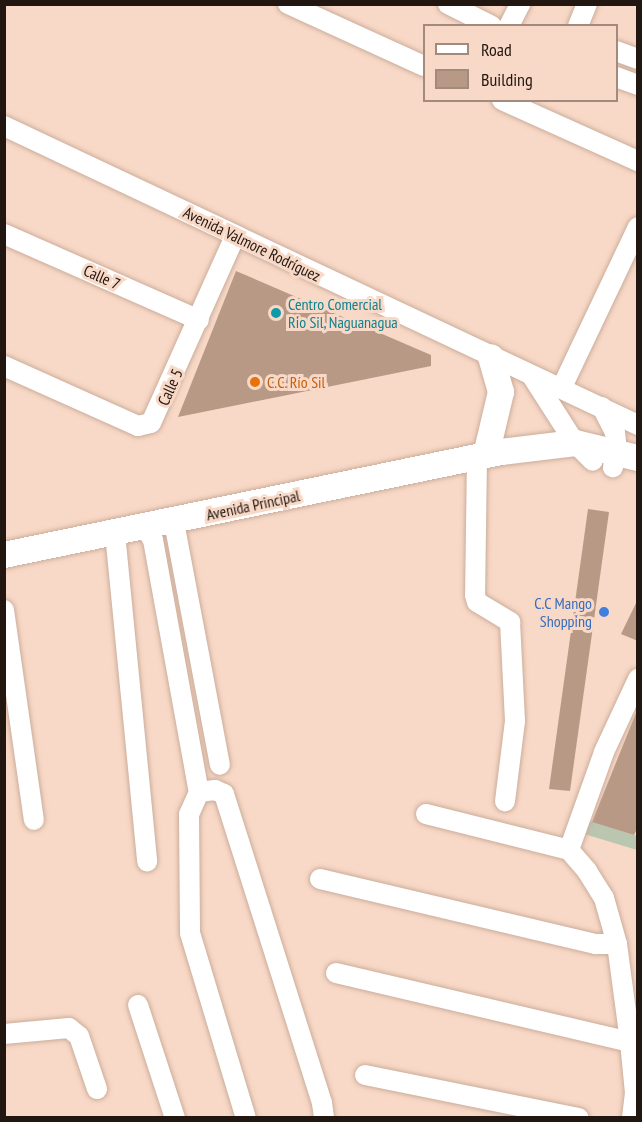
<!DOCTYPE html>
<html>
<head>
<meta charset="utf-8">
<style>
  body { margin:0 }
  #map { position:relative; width:642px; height:1122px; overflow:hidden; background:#f8d8c6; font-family:"PT Sans Narrow",sans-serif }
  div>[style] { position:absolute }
  .green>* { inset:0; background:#bac6b0 }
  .building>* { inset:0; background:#b89986 }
  .roads { filter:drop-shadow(0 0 2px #cbad9b) drop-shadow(0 0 2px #cbad9b) }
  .minor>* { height:20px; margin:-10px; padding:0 10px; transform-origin:10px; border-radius:10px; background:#fff }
  .major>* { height:26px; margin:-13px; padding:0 13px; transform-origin:13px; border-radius:13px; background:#fff }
  .dots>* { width:16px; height:16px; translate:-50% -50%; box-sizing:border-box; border:3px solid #f8d8c6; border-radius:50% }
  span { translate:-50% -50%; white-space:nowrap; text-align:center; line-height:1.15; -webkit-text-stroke:6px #f8d8c6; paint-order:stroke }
  .street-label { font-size:16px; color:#211610 }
  .culture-label { font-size:16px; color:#0d838f }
  .left { translate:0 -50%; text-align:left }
  .food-label { font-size:16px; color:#c56008 }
  .shop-label { font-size:16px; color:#366cbe }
  .right { translate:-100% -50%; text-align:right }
  .frame { position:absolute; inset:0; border:6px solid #211610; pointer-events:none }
  .legend { position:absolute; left:423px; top:24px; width:195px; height:78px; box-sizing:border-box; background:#f8d8c6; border:2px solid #a28a7d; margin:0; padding:8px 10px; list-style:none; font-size:18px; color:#211610 }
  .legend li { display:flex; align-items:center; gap:12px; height:30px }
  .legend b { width:30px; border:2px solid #a28a7d }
</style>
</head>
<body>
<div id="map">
  <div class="green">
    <i style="clip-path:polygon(587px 820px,637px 836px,637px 850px,581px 833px)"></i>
  </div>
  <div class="building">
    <i style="clip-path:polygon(236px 271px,431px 355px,431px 366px,178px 417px)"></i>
    <i style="clip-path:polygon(588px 509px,609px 512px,570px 791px,549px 789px)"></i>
    <i style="clip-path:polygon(638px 599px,638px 641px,621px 634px)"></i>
    <i style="clip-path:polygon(638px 708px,638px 827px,634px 835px,592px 822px)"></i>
  </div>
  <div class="roads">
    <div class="minor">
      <i style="left:288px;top:4px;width:149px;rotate:24.5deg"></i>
      <i style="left:448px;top:4px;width:49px;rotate:26.6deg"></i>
      <i style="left:509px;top:26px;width:25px;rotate:-63deg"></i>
      <i style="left:578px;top:26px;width:24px;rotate:-68deg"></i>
      <i style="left:616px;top:51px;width:23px;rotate:20deg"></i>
      <i style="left:616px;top:77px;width:23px;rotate:20deg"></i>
      <i style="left:502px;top:100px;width:149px;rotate:24.2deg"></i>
      <i style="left:4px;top:126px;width:701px;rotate:25.25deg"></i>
      <i style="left:4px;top:234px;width:213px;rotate:23.8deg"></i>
      <i style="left:4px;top:366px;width:147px;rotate:24.1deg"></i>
      <i style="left:138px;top:426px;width:13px;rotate:-13deg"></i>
      <i style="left:151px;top:423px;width:205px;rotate:-65.8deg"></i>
      <i style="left:532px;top:376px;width:80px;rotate:57.3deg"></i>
      <i style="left:575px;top:443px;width:25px;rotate:45deg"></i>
      <i style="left:562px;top:387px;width:177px;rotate:-64.6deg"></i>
      <i style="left:602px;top:407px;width:28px;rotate:63deg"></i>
      <i style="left:615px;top:432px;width:20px;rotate:84deg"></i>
      <i style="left:617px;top:452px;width:16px;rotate:105deg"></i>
      <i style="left:477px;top:457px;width:138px;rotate:90.8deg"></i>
      <i style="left:475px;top:595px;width:7px;rotate:74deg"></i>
      <i style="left:477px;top:602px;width:39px;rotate:31deg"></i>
      <i style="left:510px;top:622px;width:99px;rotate:87.1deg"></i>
      <i style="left:515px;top:721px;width:81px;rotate:97.1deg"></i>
      <i style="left:174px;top:522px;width:247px;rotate:79.3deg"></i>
      <i style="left:145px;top:528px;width:14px;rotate:56deg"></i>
      <i style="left:153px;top:540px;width:256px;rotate:79.7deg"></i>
      <i style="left:199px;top:792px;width:24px;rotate:114deg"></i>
      <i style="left:189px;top:814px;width:119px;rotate:89.5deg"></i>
      <i style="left:190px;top:933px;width:193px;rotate:73.2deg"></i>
      <i style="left:115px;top:533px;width:330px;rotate:84.4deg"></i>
      <i style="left:4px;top:610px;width:212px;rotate:81.9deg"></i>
      <i style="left:199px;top:792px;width:16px;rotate:-7deg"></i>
      <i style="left:215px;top:790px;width:10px;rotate:24deg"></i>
      <i style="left:224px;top:794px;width:324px;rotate:72.4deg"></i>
      <i style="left:322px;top:1103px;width:15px;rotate:82deg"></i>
      <i style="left:426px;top:814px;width:147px;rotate:14.1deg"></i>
      <i style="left:569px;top:850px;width:28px;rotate:49deg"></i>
      <i style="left:587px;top:871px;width:32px;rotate:58deg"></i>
      <i style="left:604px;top:898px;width:48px;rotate:74.2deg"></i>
      <i style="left:617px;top:944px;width:99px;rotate:82.4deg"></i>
      <i style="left:630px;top:1042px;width:51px;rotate:84.4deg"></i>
      <i style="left:635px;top:1093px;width:25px;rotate:97deg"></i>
      <i style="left:569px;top:850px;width:104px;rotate:-70.3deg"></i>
      <i style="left:604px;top:752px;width:81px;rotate:-65deg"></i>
      <i style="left:320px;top:879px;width:283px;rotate:13.3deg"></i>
      <i style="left:595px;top:944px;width:22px"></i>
      <i style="left:336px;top:973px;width:302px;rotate:13.2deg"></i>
      <i style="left:138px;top:1005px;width:119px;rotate:71.9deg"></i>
      <i style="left:4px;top:1034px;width:65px;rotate:-5.3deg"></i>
      <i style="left:69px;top:1028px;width:13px;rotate:39deg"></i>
      <i style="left:79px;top:1036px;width:56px;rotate:71.2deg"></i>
      <i style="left:365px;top:1075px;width:218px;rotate:11.4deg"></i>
    </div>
    <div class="major">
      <i style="left:486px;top:455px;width:65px;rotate:-76.6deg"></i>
      <i style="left:501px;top:392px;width:36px;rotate:-106deg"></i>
      <i style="left:4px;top:555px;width:508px;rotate:-11.71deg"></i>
      <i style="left:501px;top:452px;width:75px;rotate:-6.9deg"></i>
      <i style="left:575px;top:443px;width:65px;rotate:13.4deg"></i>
    </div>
  </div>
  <div class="dots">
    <i style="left:276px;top:313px;background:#0f9aa8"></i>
    <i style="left:255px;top:382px;background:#e8710a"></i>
    <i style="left:604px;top:612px;background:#3f7fe0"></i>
  </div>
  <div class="street-label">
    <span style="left:252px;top:244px;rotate:26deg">Avenida Valmore Rodríguez</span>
    <span style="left:102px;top:277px;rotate:24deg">Calle 7</span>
    <span style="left:170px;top:387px;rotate:-66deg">Calle 5</span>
    <span style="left:253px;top:505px;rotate:-12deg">Avenida Principal</span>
  </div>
  <div class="culture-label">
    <span class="left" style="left:288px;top:313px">Centro Comercial<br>Rio Sil, Naguanagua</span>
  </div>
  <div class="food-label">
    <span class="left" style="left:267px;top:382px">C.C. Río Sil</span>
  </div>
  <div class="shop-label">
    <span class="right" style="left:592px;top:612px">C.C Mango<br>Shopping</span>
  </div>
  <div class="frame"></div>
  <ul class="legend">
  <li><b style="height:8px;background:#fff"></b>Road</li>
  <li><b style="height:16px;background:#b89986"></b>Building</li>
  </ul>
</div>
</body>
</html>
